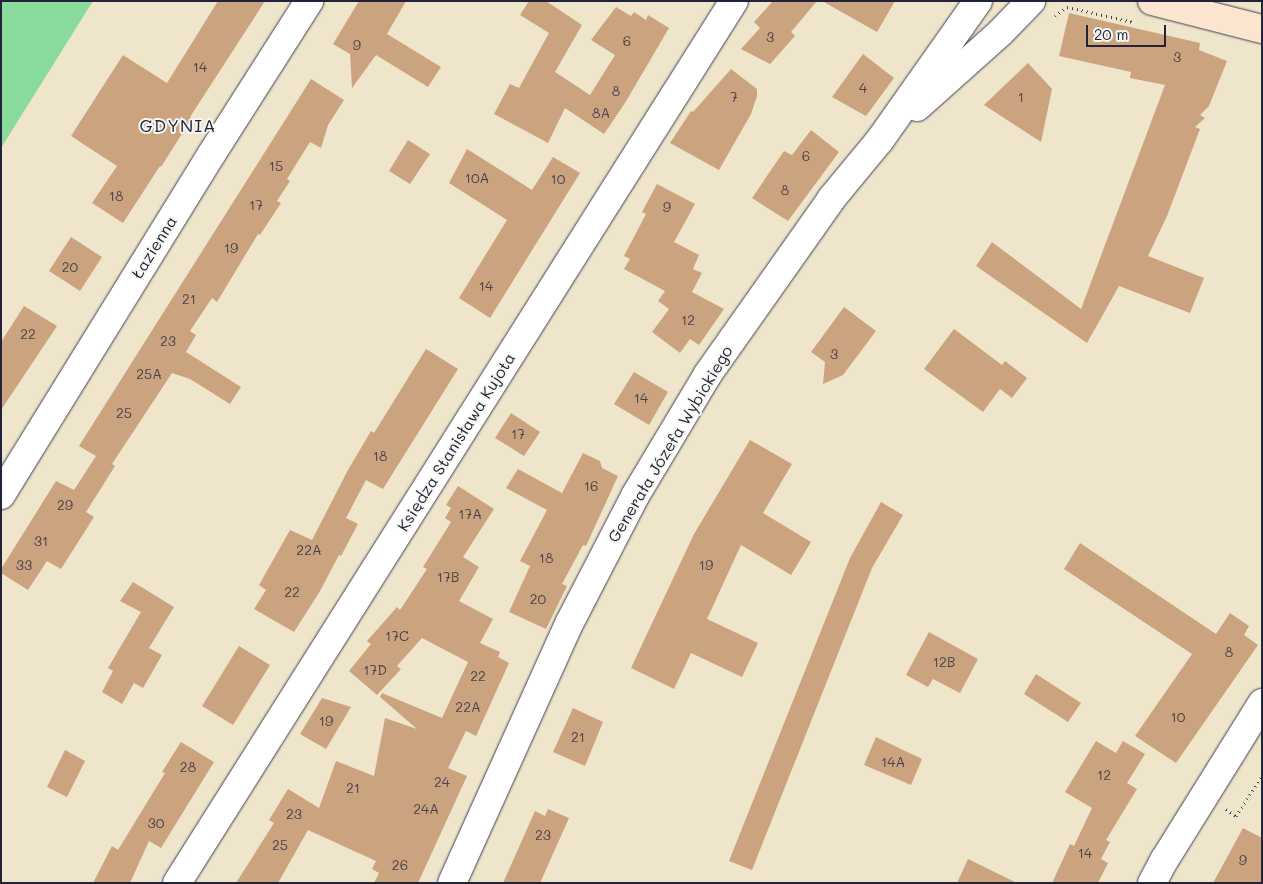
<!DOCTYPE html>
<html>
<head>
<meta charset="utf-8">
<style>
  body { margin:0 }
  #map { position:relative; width:1263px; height:884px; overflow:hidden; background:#efe5cb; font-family:Mali,sans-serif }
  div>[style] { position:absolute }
  .green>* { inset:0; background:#89db9c }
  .building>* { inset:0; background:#cba47f }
  .path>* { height:3px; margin-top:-1.5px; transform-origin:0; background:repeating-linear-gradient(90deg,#413f51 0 1px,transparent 0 5px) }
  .roads { filter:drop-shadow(0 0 1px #413f51) drop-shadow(0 0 1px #413f51) }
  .minor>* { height:28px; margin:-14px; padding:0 14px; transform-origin:14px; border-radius:14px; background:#fff }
  .secondary>* { height:28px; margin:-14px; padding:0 14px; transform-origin:14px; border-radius:14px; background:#fbe5cf }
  span { translate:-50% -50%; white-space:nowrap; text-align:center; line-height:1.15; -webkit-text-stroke:4px #f6f6f2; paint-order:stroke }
  .number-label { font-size:14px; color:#4c424c }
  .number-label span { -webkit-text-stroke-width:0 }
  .street-label { font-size:16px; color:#22223b }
  .neighbourhood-label { font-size:18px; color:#22223b; letter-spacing:1px }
  .frame { position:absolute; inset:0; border:2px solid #22223b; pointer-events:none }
  .scale { position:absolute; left:1086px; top:25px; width:80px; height:22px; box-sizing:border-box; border:2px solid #22223b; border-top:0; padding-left:6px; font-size:15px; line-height:18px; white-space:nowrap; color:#22223b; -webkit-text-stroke:4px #f6f6f2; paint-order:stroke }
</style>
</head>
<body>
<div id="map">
  <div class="green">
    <i style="clip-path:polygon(1px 1px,93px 1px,1px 148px)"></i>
  </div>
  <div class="building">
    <i style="clip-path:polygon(218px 1px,265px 1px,190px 117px,192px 118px,161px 167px,160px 166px,123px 223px,92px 203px,117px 166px,71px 136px,123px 55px,167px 83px)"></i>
    <i style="clip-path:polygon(359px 1px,406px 1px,387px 34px,441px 67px,428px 87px,376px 55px,352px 88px,350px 54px,333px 44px)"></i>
    <i style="clip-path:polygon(529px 1px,546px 1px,582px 25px,555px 72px,590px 95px,615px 55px,591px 40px,616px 7px,631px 16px,634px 12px,646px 20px,648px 15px,669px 28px,625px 103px,604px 134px,565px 108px,548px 143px,494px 114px,510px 84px,519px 88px,549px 33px,520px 15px)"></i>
    <i style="clip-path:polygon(773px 1px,817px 1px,791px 32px,795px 36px,770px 64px,741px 49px,760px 28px,754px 22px)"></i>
    <i style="clip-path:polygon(822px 1px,895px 1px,877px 32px)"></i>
    <i style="clip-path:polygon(1069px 13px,1200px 43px,1199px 50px,1227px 61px,1209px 106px,1200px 115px,1205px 118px,1195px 127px,1200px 129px,1167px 216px,1148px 256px,1204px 278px,1190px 313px,1119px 286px,1087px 343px,976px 266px,992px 242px,1081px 309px,1165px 85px,1130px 78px,1131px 72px,1059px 56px)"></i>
    <i style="clip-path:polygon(863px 54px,894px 78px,866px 116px,832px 97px)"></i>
    <i style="clip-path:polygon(1028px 63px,1052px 89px,1041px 142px,984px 105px)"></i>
    <i style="clip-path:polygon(731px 69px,757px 89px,757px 96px,751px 114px,719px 170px,670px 143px,691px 111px,693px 112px)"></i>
    <i style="clip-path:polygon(311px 79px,344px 100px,328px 125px,321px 148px,310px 142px,287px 179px,290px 181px,277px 201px,281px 203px,260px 235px,258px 234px,217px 302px,212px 298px,190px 331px,196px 335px,186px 352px,241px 387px,230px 404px,190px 379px,172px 373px,112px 464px,115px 466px,86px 512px,94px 517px,61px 569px,47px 561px,28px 590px,1px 573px,1px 569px,56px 481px,74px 490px,96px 456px,79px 446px)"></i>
    <i style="clip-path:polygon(811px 130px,839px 152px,788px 221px,752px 198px,784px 151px,792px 155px)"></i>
    <i style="clip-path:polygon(408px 140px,430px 154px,410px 184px,389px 171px)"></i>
    <i style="clip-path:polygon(467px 149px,532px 190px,553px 157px,580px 173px,490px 318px,459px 298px,507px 220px,449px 183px)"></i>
    <i style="clip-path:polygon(657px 184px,695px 204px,674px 242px,699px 255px,693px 269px,702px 273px,692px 292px,724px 309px,699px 345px,690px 339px,680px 353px,652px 332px,669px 309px,658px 301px,665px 291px,624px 269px,630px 259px,624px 256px,646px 214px,642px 212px)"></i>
    <i style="clip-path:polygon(71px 237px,102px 257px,80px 291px,49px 271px)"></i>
    <i style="clip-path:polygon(24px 306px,57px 326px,1px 410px,1px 342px)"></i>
    <i style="clip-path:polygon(844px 307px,876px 331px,843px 375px,823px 384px,825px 362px,811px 352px)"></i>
    <i style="clip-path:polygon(954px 329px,1002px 365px,1005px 361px,1027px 378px,1012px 398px,1000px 389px,983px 412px,924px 369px)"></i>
    <i style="clip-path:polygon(426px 349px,458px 369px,383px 489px,366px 480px,346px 518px,358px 524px,341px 556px,339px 555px,320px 591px,294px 632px,254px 609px,266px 590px,259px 585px,290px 530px,312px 540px,348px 470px,371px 431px,374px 433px)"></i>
    <i style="clip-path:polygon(634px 372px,668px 392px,649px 425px,614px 404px)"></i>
    <i style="clip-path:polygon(511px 413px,540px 432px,524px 456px,495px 438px)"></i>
    <i style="clip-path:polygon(750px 440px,792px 464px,763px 513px,811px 542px,791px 575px,741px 545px,707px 619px,758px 643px,742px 677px,691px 653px,674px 689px,631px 668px,694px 534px)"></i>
    <i style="clip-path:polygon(583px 453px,600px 461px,602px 468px,618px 476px,586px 546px,583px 545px,562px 584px,567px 586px,546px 629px,509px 612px,530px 566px,520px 561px,547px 510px,506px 488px,518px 469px,562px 493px)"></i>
    <i style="clip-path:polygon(458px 486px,494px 509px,463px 557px,479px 567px,459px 601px,493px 619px,480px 643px,500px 652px,498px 657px,509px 663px,476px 736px,466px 731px,448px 768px,467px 776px,418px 883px,374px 883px,379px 873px,372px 869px,376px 861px,308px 830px,278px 883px,236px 883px,274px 823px,269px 820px,288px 789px,319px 808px,336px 761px,374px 776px,385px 718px,417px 729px,380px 697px,382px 693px,442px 718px,468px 662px,422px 638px,397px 666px,401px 669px,377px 695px,349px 671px,371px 644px,367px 641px,397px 607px,400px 610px,427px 569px,423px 567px,451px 522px,445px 518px,451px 508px,446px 505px)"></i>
    <i style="clip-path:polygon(881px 502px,903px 515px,872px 568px,752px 870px,729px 861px,850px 558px)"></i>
    <i style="clip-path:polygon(1080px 543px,1216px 634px,1230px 613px,1249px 626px,1244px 635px,1258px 645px,1176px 763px,1135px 736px,1192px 654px,1064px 569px)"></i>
    <i style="clip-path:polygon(133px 582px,174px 607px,149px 648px,162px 655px,143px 688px,134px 683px,122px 704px,102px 692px,113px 671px,108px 668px,141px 612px,120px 601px)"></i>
    <i style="clip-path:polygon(929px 632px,978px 659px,960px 693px,933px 679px,928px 687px,906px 675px)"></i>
    <i style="clip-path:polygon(239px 646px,270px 665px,233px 725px,202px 706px)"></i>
    <i style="clip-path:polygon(1036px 674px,1081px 703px,1068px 722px,1024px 694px)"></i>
    <i style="clip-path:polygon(322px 698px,351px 707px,326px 749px,300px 734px)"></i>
    <i style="clip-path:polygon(573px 708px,603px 722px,585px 766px,553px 752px)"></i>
    <i style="clip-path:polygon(876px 737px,922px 759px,911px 785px,864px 765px)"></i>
    <i style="clip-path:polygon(1096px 741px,1116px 753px,1123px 741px,1145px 754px,1127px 783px,1137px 789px,1106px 840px,1110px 842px,1101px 859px,1108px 863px,1098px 883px,1052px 883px,1070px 844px,1074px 846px,1092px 808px,1065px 792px)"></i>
    <i style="clip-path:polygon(181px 742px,214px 762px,161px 848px,149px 841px,130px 883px,93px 883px,112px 846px,118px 850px,165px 773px,162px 772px)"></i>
    <i style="clip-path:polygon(65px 750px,85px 761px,67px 797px,47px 787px)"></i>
    <i style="clip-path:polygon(548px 809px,569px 818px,540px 883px,503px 883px,535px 811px,545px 816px)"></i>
    <i style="clip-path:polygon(1243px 828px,1262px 838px,1262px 883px,1213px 883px)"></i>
    <i style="clip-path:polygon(968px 859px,1017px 883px,957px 883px)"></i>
  </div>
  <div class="path">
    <i style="left:1055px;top:16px;width:15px;rotate:-37deg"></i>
    <i style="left:1067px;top:7px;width:68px;rotate:12.8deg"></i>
    <i style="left:1226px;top:809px;width:12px;rotate:35deg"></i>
    <i style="left:1236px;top:816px;width:48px;rotate:-57deg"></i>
  </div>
  <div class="roads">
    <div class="minor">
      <i style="left:917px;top:107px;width:111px;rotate:-41.7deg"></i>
      <i style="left:1000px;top:33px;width:45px;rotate:-45.9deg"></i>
      <i style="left:1px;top:495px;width:400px;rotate:-58.3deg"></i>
      <i style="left:211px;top:155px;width:183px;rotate:-57.5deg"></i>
      <i style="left:177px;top:883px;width:1043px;rotate:-57.73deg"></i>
      <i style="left:452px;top:883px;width:286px;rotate:-65.7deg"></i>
      <i style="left:570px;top:622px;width:142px;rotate:-62.7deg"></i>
      <i style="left:635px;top:496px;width:142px;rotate:-59.1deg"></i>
      <i style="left:708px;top:374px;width:215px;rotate:-54.8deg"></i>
      <i style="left:832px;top:198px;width:75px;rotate:-50.4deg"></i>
      <i style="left:880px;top:140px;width:170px;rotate:-54.8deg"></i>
      <i style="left:1152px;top:883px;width:27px;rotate:-62deg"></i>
      <i style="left:1165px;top:859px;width:184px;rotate:-58.1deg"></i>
    </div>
    <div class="secondary">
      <i style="left:1152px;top:1px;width:114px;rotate:14.3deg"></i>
    </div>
  </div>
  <div class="number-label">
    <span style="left:770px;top:37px">3</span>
    <span style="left:627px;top:41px">6</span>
    <span style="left:357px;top:45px">9</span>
    <span style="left:1177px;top:57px">3</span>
    <span style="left:200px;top:67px">14</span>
    <span style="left:863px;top:88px">4</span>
    <span style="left:616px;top:91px">8</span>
    <span style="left:734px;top:97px">7</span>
    <span style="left:1021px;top:97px">1</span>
    <span style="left:601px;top:113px">8A</span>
    <span style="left:806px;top:156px">6</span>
    <span style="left:276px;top:166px">15</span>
    <span style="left:477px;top:178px">10A</span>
    <span style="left:558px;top:179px">10</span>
    <span style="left:785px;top:190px">8</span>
    <span style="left:116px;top:196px">18</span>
    <span style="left:256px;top:205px">17</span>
    <span style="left:667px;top:207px">9</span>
    <span style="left:231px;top:248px">19</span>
    <span style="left:70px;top:267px">20</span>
    <span style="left:486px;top:286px">14</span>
    <span style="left:189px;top:299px">21</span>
    <span style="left:688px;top:320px">12</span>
    <span style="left:28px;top:334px">22</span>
    <span style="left:168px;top:341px">23</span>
    <span style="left:834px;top:354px">3</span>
    <span style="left:149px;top:374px">25A</span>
    <span style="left:641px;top:398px">14</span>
    <span style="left:124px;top:413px">25</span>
    <span style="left:518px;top:434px">17</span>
    <span style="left:380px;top:456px">18</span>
    <span style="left:591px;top:486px">16</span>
    <span style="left:65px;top:505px">29</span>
    <span style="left:470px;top:514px">17A</span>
    <span style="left:41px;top:541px">31</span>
    <span style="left:309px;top:550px">22A</span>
    <span style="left:546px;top:558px">18</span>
    <span style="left:24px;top:565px">33</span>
    <span style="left:706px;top:565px">19</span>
    <span style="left:448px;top:577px">17B</span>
    <span style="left:292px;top:592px">22</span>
    <span style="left:538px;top:599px">20</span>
    <span style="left:397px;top:636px">17C</span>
    <span style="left:1229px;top:652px">8</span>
    <span style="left:944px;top:662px">12B</span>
    <span style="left:375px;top:670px">17D</span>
    <span style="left:478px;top:676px">22</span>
    <span style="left:468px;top:707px">22A</span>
    <span style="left:1178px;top:717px">10</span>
    <span style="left:326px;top:721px">19</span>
    <span style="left:578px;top:737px">21</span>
    <span style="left:893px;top:762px">14A</span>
    <span style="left:188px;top:767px">28</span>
    <span style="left:1104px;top:775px">12</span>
    <span style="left:442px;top:782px">24</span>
    <span style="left:353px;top:788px">21</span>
    <span style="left:426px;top:809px">24A</span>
    <span style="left:294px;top:814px">23</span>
    <span style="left:156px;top:823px">30</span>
    <span style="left:543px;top:835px">23</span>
    <span style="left:280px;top:845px">25</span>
    <span style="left:1085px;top:853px">14</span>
    <span style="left:1243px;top:860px">9</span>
    <span style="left:400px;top:865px">26</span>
  </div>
  <div class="street-label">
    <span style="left:154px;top:247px;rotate:-58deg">Łazienna</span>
    <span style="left:456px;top:442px;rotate:-58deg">Księdza Stanisława Kujota</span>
    <span style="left:670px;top:444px;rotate:-59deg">Generała Józefa Wybickiego</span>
  </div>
  <div class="neighbourhood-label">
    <span style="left:178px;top:125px">GDYNIA</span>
  </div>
  <div class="frame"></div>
  <div class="scale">20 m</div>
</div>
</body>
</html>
